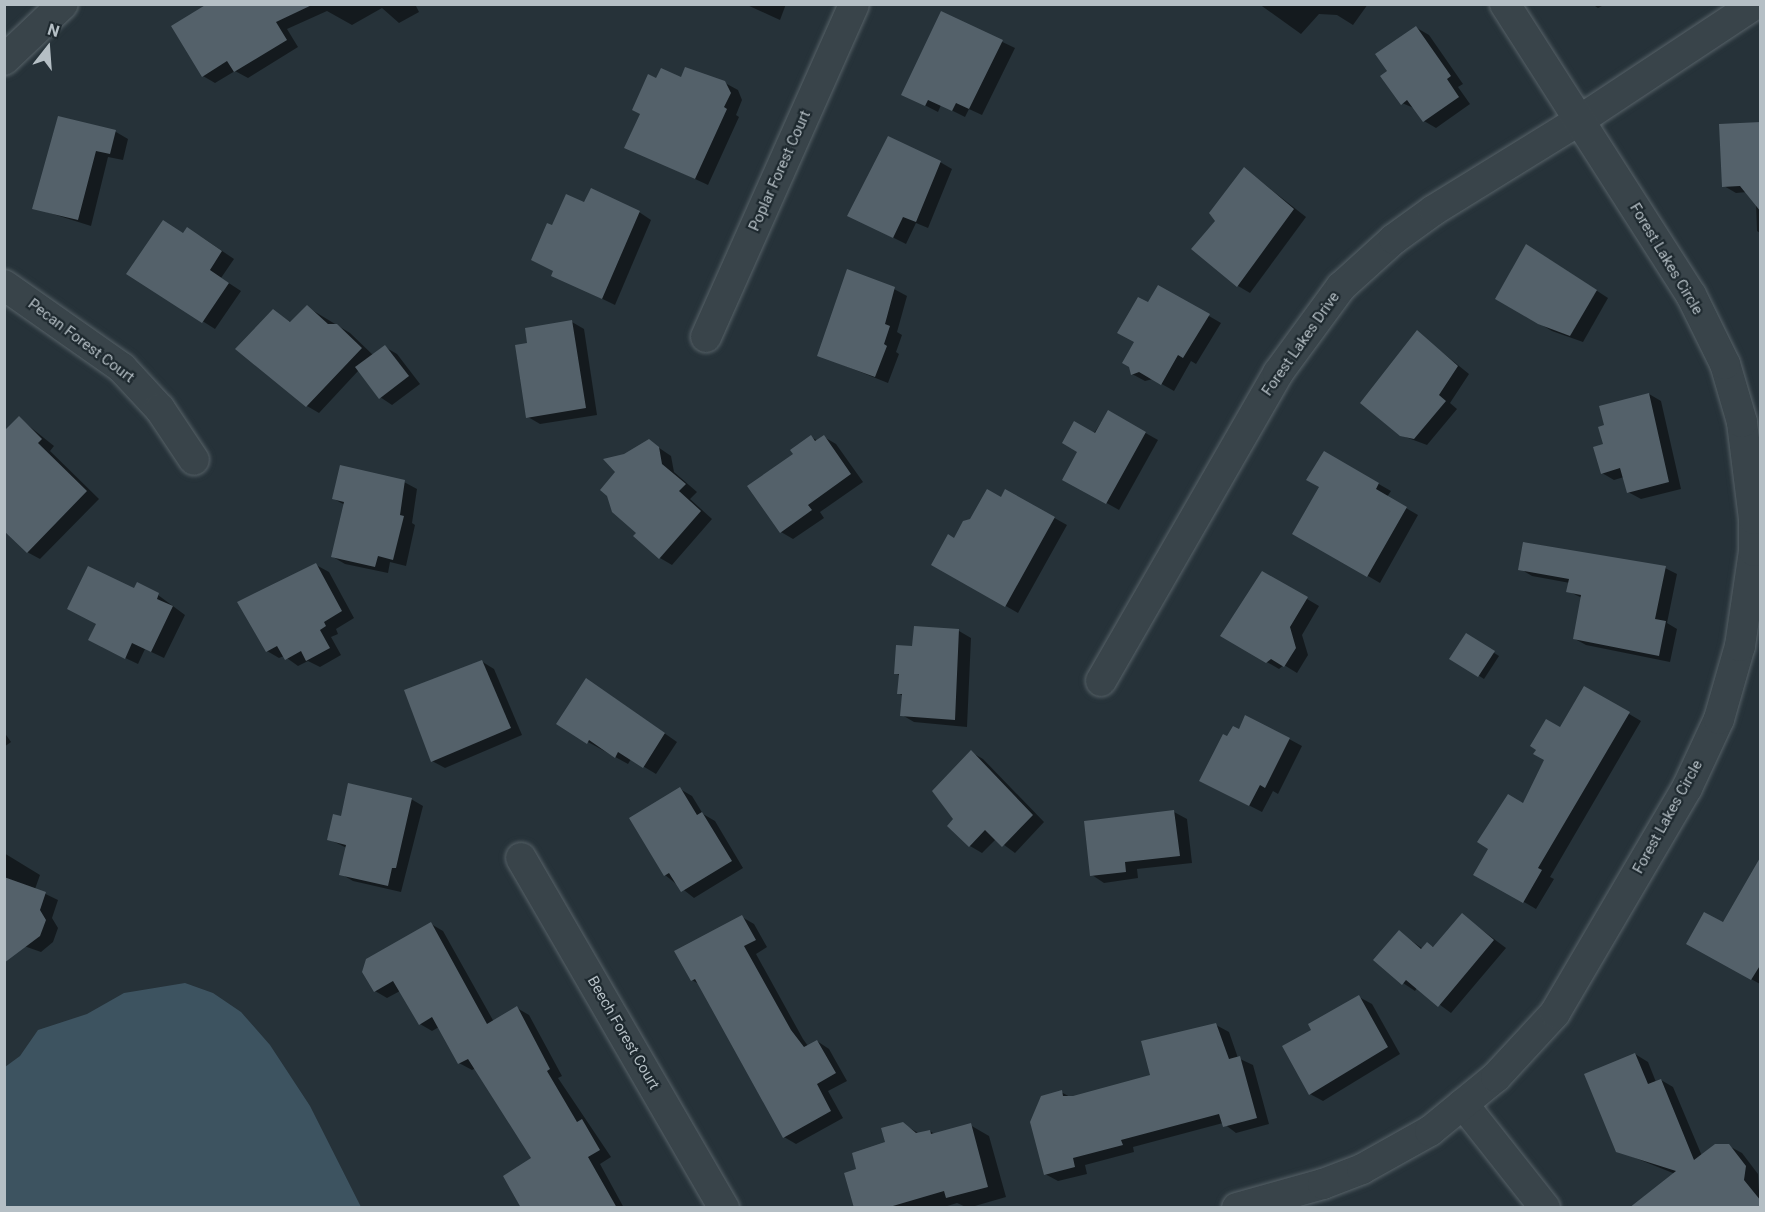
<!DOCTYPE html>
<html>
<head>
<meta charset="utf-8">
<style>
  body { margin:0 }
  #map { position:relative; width:1765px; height:1212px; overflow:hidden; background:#263239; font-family:Roboto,sans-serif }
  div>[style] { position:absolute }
  .water>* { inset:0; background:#3d5360 }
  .shadow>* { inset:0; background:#0007 }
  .building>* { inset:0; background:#54616a }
  .roads { filter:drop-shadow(0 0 2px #576268) drop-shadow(0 0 2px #576268) }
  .minor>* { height:30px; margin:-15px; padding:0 15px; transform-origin:15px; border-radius:15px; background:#39444a }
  span { translate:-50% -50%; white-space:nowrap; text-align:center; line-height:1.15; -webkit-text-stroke:4.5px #1e292f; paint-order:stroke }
  .street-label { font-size:15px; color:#b5bfc5 }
  .frame { position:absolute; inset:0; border:6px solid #b5bfc5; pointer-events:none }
  .north { position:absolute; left:18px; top:18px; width:60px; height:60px; -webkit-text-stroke:4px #1e292f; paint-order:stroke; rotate:17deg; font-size:16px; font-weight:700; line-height:24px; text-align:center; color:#b5bfc5 }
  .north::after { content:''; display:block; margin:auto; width:21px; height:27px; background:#b5bfc5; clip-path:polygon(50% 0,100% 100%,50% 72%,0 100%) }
</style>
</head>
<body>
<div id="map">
  <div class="water">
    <i style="clip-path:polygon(185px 983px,213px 993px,241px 1012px,270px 1045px,310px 1106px,361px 1207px,5px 1207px,5px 1067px,20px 1056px,38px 1030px,87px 1014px,124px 993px)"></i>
  </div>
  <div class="shadow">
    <i style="clip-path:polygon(210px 4px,415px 4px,419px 12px,399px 23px,382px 8px,352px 25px,327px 11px,287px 29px,298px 47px,248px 78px,235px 71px,215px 83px,203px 76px)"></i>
    <i style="clip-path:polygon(745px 4px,786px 4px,780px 20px)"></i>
    <i style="clip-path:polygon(1259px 4px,1368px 4px,1353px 25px,1337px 15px,1319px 14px,1301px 34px)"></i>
    <i style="clip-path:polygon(1592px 4px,1606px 4px,1598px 8px)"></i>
    <i style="clip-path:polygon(942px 13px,1015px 48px,982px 115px,969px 109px,965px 117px,941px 105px,938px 112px,903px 94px)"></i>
    <i style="clip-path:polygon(1417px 28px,1429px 35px,1463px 84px,1458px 87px,1470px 104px,1436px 128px,1424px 121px,1416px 109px,1402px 103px,1389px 71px)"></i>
    <i style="clip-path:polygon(657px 80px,725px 83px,738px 90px,742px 100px,736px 115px,739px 117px,708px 185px,626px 147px)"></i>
    <i style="clip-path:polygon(59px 118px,116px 132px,128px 139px,123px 160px,108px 157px,91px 226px,34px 208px)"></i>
    <i style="clip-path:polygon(1760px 124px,1760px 233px,1757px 231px,1756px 203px,1747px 192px,1736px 193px,1724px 186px)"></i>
    <i style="clip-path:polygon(940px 162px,952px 169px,928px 228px,916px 223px,906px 244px,862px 222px)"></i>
    <i style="clip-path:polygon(1245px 169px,1306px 217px,1250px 293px,1238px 286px,1217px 221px)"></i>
    <i style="clip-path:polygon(585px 204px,639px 212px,651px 220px,615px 305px,553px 275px,553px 227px)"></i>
    <i style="clip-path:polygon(184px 234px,200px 236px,234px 259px,221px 278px,241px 291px,215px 329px,128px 274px)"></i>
    <i style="clip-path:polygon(1539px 253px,1608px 298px,1583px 342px,1552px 331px,1497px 298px)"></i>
    <i style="clip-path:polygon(1159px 287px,1221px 323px,1196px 364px,1191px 361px,1174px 391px,1153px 379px,1145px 381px,1132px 374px,1136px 342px)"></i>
    <i style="clip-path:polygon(894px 289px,907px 296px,897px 332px,902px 335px,896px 352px,899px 354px,888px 383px,818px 355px)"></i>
    <i style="clip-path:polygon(307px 307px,350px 333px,373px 355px,385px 347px,397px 354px,420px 384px,392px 405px,380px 397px,359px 370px,319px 413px,307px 406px,273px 311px,292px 323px)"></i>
    <i style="clip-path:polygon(572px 322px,584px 329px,597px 415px,540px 424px,528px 417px,529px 344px)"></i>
    <i style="clip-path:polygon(1417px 332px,1469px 374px,1450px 403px,1457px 409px,1427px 445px,1400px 435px)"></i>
    <i style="clip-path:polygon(1649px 394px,1661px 401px,1681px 489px,1641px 499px,1628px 492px,1624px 477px,1614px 480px,1602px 473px)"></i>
    <i style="clip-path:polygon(1108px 412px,1158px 440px,1119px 510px,1064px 479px)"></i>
    <i style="clip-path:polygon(19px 418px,54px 446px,50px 451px,99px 499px,40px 559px,27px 552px)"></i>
    <i style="clip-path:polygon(811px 437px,818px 441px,824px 437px,836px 444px,863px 482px,820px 512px,824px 518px,793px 539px,781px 532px)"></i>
    <i style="clip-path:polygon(649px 441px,671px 456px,674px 472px,697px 492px,690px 499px,712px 519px,672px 565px,660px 558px,638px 533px,617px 472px,625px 455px)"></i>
    <i style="clip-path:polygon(1324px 453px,1391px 491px,1387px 497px,1418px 515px,1380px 583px,1294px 533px,1321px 487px)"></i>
    <i style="clip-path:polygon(404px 482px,417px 489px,412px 523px,415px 525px,406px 566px,390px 562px,388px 573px,345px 564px,333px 557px,345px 505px,334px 499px)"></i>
    <i style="clip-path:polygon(1006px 491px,1067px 525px,1018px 613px,933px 564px,971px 520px,1002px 499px)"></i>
    <i style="clip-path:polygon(316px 565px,329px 572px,354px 618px,336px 629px,338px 634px,331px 637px,341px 655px,320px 667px,308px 661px,298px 666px,284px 656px,279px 658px,267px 651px)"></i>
    <i style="clip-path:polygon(1665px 568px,1677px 574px,1667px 623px,1677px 629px,1670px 662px,1586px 645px,1575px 639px,1582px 598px,1568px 591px,1570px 583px,1532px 576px,1520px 569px)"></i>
    <i style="clip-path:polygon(1263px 573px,1319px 606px,1302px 635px,1308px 655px,1297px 673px,1284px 665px,1279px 669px,1222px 636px)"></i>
    <i style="clip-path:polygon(158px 595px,185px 615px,164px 658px,145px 649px,138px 664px,102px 647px)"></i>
    <i style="clip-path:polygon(959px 631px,971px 638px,967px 727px,914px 722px,902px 715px,903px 696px,898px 693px,900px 676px,896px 673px,914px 648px)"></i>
    <i style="clip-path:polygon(1466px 635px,1499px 656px,1484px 679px,1451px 658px)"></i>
    <i style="clip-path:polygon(481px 661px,494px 669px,522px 735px,445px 768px,432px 761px)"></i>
    <i style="clip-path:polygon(598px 687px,677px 742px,656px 774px,631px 759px,628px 764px,588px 742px)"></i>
    <i style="clip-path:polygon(1585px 688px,1641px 721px,1550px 877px,1554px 879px,1536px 909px,1475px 874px,1524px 805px)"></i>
    <i style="clip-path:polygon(1239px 731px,1289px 739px,1302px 746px,1278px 794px,1273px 791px,1262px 812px,1213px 787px,1228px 738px)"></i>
    <i style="clip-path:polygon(4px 732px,11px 742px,4px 747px)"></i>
    <i style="clip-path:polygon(971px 752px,983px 759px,1044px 822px,1015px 853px,996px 839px,982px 853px,970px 846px,955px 819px)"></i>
    <i style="clip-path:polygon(680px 789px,692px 796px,703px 814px,715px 821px,743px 868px,694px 898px,665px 875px)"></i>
    <i style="clip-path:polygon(411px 799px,423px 806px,401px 892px,353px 881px,341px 874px,347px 848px,328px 839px,342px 818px)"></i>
    <i style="clip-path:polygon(1174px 812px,1187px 819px,1192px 863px,1137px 869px,1138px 878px,1104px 883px,1092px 875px)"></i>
    <i style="clip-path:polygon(4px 853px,40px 875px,35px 889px,58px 900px,52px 918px,58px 928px,53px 942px,41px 952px,4px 939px)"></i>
    <i style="clip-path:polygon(1760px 859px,1760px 984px,1688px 944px,1724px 924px)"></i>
    <i style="clip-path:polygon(1462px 915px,1506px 948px,1451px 1013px,1417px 988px,1415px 991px,1403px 983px,1399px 932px,1423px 949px,1427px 944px,1434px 947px)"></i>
    <i style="clip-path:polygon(742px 917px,754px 924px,767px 947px,756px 954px,803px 1039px,808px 1046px,817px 1041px,829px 1049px,847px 1081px,828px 1091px,843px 1118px,796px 1144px,784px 1137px,699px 984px,692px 980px)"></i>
    <i style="clip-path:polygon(431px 924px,443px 931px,494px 1022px,517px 1008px,529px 1015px,562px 1076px,558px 1078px,611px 1157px,600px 1164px,624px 1208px,524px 1208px,533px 1158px,476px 1068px,472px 1070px,459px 1063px,439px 1027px,432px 1031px,420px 1024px,400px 991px,387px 998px,375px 991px)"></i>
    <i style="clip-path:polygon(1359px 997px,1372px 1004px,1400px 1054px,1323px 1101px,1310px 1094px,1313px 1030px)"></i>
    <i style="clip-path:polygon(1216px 1025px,1229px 1032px,1238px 1058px,1253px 1065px,1269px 1124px,1236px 1133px,1223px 1123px,1133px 1147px,1134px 1152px,1085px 1165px,1087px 1174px,1058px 1181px,1045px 1174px,1061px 1092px,1072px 1098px,1152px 1076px)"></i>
    <i style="clip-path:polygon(1635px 1054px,1648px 1062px,1656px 1082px,1661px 1080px,1673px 1087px,1702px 1156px,1729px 1146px,1742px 1153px,1758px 1174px,1760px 1208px,1618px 1151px)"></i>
    <i style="clip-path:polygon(903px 1124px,920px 1134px,930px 1131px,936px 1135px,970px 1125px,989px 1136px,1006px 1197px,968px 1208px,957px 1203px,941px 1208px,856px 1208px,858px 1170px)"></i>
  </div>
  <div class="building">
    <i style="clip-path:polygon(207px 4px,314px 4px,276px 22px,287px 40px,234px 72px,227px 61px,202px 77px,171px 26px)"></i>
    <i style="clip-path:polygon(941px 11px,1003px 40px,969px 109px,956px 103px,952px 111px,928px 100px,925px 106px,901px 95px)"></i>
    <i style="clip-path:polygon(1416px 26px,1451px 76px,1447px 79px,1459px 97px,1423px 122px,1407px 100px,1401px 105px,1380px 76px,1387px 71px,1375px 54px)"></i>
    <i style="clip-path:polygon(685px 67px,725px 81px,731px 93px,724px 107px,727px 109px,695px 179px,624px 148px,640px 114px,632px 110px,648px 74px,656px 78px,661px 68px,681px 77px)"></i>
    <i style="clip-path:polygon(58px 116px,116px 130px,110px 154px,96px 151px,78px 220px,32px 209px)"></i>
    <i style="clip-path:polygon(1761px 122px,1761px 212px,1740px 186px,1722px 187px,1719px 124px)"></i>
    <i style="clip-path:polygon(888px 136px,941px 161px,916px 222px,903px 217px,893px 238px,847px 216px)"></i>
    <i style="clip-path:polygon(1244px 167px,1294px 209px,1237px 287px,1191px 249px,1215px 221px,1209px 213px)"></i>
    <i style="clip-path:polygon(591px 188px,640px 211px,602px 299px,551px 276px,553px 271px,531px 260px,547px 223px,552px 225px,566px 194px,584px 202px)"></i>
    <i style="clip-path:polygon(163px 220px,183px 233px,187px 227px,222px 251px,210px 270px,229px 283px,202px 323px,126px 274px)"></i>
    <i style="clip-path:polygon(1526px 244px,1597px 290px,1570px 336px,1538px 324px,1495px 299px)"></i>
    <i style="clip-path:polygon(847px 269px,895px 287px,885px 324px,890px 326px,884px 344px,887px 346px,875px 377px,817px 356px)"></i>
    <i style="clip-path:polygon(1158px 285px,1210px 314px,1183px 358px,1178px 355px,1161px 385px,1139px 372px,1131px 375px,1129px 367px,1122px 363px,1134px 342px,1117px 333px,1138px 297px,1148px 302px)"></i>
    <i style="clip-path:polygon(307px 305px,328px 324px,337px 324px,362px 348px,306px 407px,235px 349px,273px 309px,290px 322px)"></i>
    <i style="clip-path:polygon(572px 320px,586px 408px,526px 418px,515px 345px,527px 343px,525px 328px)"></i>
    <i style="clip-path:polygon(1417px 330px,1458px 366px,1439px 395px,1446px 401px,1414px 439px,1400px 436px,1360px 403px)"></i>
    <i style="clip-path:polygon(385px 345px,409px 376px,379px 399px,355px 367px)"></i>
    <i style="clip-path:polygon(1649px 393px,1669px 482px,1627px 493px,1620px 468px,1601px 474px,1593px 447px,1603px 444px,1598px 427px,1604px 425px,1599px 406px)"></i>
    <i style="clip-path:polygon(1108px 410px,1146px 432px,1106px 504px,1062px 480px,1077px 452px,1062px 443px,1074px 421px,1095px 433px)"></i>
    <i style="clip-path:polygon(19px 416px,42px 439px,38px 443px,87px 491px,27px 553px,4px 531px,4px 431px)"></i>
    <i style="clip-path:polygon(811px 435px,815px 441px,824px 435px,851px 474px,808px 505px,812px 510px,780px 533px,747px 486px,793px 454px,790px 450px)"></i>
    <i style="clip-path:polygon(649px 439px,659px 447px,662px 464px,686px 484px,679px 491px,701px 511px,659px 559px,633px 536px,636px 533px,612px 512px,607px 496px,600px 490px,615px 472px,603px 459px,624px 454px)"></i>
    <i style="clip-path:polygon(1324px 451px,1379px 483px,1376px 489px,1407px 507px,1367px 577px,1292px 534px,1319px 487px,1306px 480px)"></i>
    <i style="clip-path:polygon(340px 465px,405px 480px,400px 515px,404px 516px,393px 560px,378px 556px,375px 567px,331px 557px,344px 502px,332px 499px)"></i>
    <i style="clip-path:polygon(987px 489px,1001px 497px,1005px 489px,1055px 517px,1005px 607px,931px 565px,948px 534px,954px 538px,963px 521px,970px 519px)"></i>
    <i style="clip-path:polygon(1523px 542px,1666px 566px,1655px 619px,1666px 621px,1659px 656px,1573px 639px,1581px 595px,1566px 592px,1569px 579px,1518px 570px)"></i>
    <i style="clip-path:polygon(316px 563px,342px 611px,324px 622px,326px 626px,320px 630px,330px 648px,306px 661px,301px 651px,285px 660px,277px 646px,266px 652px,237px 602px)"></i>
    <i style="clip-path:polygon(88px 566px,134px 588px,137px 582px,159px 593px,157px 599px,173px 606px,151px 652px,132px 643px,125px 659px,88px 640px,96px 624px,67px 609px)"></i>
    <i style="clip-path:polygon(1262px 571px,1308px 597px,1290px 627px,1296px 648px,1284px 667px,1271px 659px,1266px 663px,1220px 636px)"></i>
    <i style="clip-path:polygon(914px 626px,959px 629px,955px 720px,900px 716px,902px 694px,897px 694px,899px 674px,894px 674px,896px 645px,912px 646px)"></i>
    <i style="clip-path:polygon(1466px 633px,1495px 651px,1478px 677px,1449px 659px)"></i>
    <i style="clip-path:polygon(482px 660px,511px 728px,431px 762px,404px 690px)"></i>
    <i style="clip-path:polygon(586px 678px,665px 733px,643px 768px,618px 752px,615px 758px,589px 740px,587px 744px,556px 724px)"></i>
    <i style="clip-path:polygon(1584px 686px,1630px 712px,1538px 868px,1542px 870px,1523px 903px,1473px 875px,1488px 849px,1477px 842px,1508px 794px,1523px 803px,1544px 760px,1533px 754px,1536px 750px,1530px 746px,1546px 719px,1560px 727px)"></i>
    <i style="clip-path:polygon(1245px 715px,1290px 738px,1265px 788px,1260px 785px,1249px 806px,1199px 781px,1223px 734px,1227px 736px,1233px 726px,1239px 729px)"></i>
    <i style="clip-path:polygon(971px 750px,1033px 815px,1002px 847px,985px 830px,969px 847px,947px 826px,953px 819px,932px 791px)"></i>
    <i style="clip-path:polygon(348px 783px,412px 798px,396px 868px,392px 868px,388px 886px,339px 875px,346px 845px,327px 840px,333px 814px,341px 816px)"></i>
    <i style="clip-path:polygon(680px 787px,697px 815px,702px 812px,732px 861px,681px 892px,669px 873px,664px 876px,629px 818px)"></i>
    <i style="clip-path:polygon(1174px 810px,1180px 856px,1125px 862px,1126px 872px,1090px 876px,1084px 821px)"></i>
    <i style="clip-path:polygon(1761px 856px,1761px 964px,1751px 980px,1686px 944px,1704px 912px,1723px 922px)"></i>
    <i style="clip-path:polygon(4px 877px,46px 892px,40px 910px,46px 920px,40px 936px,4px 963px)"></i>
    <i style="clip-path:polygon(1462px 913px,1494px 940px,1438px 1007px,1406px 980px,1402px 985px,1373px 960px,1399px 930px,1421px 949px,1427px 942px,1433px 947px)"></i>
    <i style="clip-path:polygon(742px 915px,756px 940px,744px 946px,791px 1030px,804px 1047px,817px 1040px,836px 1073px,817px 1084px,831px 1111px,783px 1138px,695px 979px,691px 981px,674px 951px)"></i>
    <i style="clip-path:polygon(431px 922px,487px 1024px,517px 1006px,550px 1069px,547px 1071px,577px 1122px,582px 1119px,600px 1150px,588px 1157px,617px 1208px,521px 1208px,503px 1176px,531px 1158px,468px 1059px,458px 1064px,432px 1017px,419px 1025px,393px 981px,374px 992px,362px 972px,366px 959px)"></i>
    <i style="clip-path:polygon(1359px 995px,1388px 1047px,1309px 1095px,1282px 1046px,1311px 1030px,1308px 1024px)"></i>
    <i style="clip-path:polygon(1216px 1023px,1229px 1059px,1240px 1056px,1257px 1118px,1223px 1127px,1219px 1114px,1121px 1140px,1123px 1145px,1073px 1158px,1075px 1167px,1044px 1175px,1030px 1122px,1041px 1096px,1062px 1090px,1063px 1096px,1073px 1096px,1150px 1075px,1141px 1041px)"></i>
    <i style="clip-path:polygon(1635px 1053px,1648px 1084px,1661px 1079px,1694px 1160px,1715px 1144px,1729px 1144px,1746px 1166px,1744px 1180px,1761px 1201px,1761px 1208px,1629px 1208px,1676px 1171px,1616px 1152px,1584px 1074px)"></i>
    <i style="clip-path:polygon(903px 1122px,916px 1133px,930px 1130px,931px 1134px,971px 1123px,988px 1187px,946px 1198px,944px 1191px,886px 1208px,854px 1208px,844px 1173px,856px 1169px,852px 1153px,885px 1142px,881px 1128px)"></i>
  </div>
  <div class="roads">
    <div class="minor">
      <i style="left:4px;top:60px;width:81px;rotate:-43.5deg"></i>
      <i style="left:4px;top:285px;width:144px;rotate:35.1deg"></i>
      <i style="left:122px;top:368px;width:56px;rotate:47.2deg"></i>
      <i style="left:160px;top:409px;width:61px;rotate:56.3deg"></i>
      <i style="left:706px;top:337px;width:364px;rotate:-66deg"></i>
      <i style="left:1101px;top:681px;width:355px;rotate:-60.1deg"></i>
      <i style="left:1278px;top:373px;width:107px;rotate:-53.8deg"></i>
      <i style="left:1341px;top:287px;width:72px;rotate:-42.2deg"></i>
      <i style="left:1394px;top:239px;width:49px;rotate:-35.9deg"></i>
      <i style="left:1434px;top:210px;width:172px;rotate:-31.7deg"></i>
      <i style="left:1580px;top:120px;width:210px;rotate:-33.5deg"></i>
      <i style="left:521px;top:858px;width:405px;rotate:59.9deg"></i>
      <i style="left:1463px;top:1104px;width:132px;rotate:51.7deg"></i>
      <i style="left:1237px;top:1208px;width:89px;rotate:-15.6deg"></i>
      <i style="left:1323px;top:1184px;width:42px;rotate:-21deg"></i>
      <i style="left:1362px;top:1169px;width:78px;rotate:-29.2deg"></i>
      <i style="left:1430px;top:1131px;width:85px;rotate:-39.3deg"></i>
      <i style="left:1496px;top:1077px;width:87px;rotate:-47.3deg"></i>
      <i style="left:1555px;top:1013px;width:261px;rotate:-59.6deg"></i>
      <i style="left:1687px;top:788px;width:76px;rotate:-65.1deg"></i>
      <i style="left:1719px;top:719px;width:76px;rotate:-74deg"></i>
      <i style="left:1740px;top:646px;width:96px;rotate:-81.6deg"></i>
      <i style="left:1754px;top:551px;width:32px;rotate:-90deg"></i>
      <i style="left:1754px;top:519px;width:98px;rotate:-97.1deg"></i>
      <i style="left:1742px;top:422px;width:60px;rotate:-106.3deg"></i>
      <i style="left:1725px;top:364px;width:77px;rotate:-116.2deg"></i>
      <i style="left:1691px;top:295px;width:345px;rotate:-122.6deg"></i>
    </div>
  </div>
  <div class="street-label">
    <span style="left:780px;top:171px;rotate:-66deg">Poplar Forest Court</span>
    <span style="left:1666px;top:259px;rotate:59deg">Forest Lakes Circle</span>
    <span style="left:81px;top:341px;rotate:37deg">Pecan Forest Court</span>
    <span style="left:1301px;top:344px;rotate:-55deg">Forest Lakes Drive</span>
    <span style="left:1668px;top:817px;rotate:-61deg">Forest Lakes Circle</span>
    <span style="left:623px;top:1033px;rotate:60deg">Beech Forest Court</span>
  </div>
  <div class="frame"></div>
  <div class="north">N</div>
</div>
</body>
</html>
